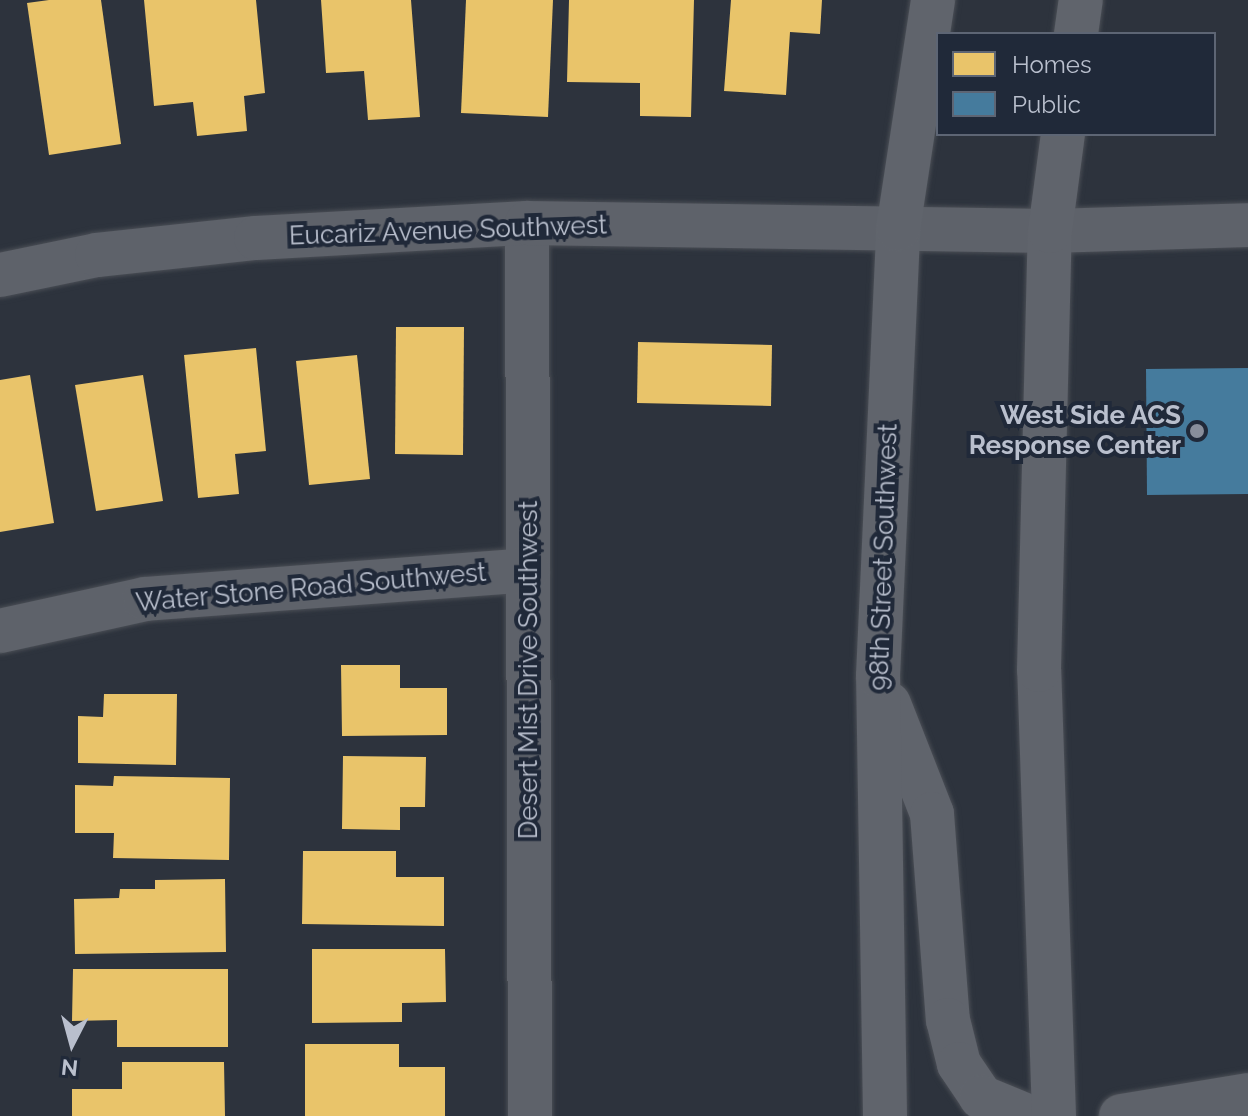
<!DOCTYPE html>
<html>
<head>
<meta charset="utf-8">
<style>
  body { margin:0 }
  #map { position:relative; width:1248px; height:1116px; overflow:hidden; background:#2d333d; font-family:Raleway,sans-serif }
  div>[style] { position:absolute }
  .homes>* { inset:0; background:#e9c46a }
  .public>* { inset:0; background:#457b9d }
  .roads { filter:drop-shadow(0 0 2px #4a4e55) drop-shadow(0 0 2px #4a4e55) }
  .minor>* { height:44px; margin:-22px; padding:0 22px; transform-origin:22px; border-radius:22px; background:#5e626a }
  .major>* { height:44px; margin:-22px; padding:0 22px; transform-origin:22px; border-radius:22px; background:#60646c }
  .dots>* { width:22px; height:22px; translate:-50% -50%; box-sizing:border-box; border:4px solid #202939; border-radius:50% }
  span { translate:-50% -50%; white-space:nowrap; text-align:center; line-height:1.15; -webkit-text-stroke:8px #202939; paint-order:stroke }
  .street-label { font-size:26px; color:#b9bfcd }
  .poi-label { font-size:26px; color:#b9bfcd; font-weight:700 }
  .right { translate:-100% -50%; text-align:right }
  .legend { position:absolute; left:936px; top:32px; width:280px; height:104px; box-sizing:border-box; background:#202939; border:2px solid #5d6574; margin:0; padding:10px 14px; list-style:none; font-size:24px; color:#b9bfcd }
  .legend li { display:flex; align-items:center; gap:16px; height:40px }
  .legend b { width:40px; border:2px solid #5d6574 }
  .north { position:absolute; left:32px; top:1004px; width:80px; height:80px; -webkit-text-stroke:6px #202939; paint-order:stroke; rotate:186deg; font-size:22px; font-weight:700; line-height:32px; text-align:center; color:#b9bfcd }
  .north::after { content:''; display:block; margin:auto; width:28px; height:36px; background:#b9bfcd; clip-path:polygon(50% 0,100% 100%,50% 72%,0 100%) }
</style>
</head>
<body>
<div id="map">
  <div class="homes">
    <i style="clip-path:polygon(49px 0,101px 0,121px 144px,49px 155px,27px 3px)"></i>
    <i style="clip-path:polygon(144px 0,256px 0,265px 93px,244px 96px,247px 131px,197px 136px,193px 102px,154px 106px)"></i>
    <i style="clip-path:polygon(321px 0,411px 0,420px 117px,368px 120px,364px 71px,326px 73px)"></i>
    <i style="clip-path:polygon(466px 0,553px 0,548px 117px,461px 113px)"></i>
    <i style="clip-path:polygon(569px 0,694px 0,691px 117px,640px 116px,640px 83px,567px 82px)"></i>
    <i style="clip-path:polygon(731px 0,822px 0,820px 34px,790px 32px,786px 95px,724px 91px)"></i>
    <i style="clip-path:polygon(396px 327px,464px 327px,463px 455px,395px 454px)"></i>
    <i style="clip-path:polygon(638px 342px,772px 345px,771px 406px,637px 403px)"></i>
    <i style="clip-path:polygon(256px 348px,266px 451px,235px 454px,239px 494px,198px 498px,184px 355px)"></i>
    <i style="clip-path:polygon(357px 355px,370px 479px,309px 485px,296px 361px)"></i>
    <i style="clip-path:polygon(30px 375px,54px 523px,0 532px,0 380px)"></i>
    <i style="clip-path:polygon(143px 375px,163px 501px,96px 511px,75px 385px)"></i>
    <i style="clip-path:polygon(341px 665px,400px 665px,400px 688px,447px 688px,447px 735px,342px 736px)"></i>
    <i style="clip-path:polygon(104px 694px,177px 694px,176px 765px,78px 763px,78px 716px,103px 717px)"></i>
    <i style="clip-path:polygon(343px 756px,426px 757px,425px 807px,400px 807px,400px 830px,342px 829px)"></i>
    <i style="clip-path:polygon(114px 776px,230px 778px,229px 860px,113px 858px,114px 833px,75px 833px,75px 785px,113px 786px)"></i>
    <i style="clip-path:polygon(303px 851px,396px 851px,396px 877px,444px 877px,444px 926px,302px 924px)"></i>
    <i style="clip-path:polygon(225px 879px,226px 952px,75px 954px,74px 899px,119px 898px,120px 889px,155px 889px,155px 880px)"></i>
    <i style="clip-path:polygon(312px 949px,445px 949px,446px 1002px,402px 1003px,402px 1022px,312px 1023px)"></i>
    <i style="clip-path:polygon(73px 969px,228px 969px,228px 1047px,117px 1047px,117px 1020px,72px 1021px)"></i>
    <i style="clip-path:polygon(305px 1044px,399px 1044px,399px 1067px,445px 1067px,445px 1116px,305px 1116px)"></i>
    <i style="clip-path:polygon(122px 1062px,224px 1062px,225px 1116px,72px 1116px,72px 1089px,122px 1089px)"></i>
  </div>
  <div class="public">
    <i style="clip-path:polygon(1248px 368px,1248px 494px,1147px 495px,1146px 369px)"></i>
  </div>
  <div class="roads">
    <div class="minor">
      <i style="left:527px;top:223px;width:893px;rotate:89.81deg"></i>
      <i style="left:0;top:275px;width:99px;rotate:-11.7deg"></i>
      <i style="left:97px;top:255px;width:160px;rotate:-6.1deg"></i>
      <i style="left:256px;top:238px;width:271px;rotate:-3.2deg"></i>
      <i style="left:527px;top:223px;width:523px;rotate:0.88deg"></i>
      <i style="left:1050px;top:231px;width:198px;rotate:-1.7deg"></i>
      <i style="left:0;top:631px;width:148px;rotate:-12.4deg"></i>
      <i style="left:145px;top:599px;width:384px;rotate:-4.3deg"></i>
      <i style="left:1121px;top:1116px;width:129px;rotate:-9.4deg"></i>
    </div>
    <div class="major">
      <i style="left:1076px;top:34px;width:34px;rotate:-82deg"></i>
      <i style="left:889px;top:704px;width:118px;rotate:68.6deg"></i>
      <i style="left:932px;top:814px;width:207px;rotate:85.6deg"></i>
      <i style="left:948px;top:1020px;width:45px;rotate:76deg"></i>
      <i style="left:959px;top:1064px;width:40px;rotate:56deg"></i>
      <i style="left:981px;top:1097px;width:50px;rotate:22.4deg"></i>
      <i style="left:885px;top:1116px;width:440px;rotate:-90.9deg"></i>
      <i style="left:878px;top:676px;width:447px;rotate:-87.4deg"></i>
      <i style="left:898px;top:229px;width:232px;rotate:-81.3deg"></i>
      <i style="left:1054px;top:1116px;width:446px;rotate:-91.9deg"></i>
      <i style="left:1039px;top:670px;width:439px;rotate:-88.6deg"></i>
      <i style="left:1050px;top:231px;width:98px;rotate:-82.4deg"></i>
    </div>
  </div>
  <div class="dots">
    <i style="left:1197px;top:431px;background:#888e9b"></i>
  </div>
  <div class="street-label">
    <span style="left:448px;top:231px;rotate:-2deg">Eucariz Avenue Southwest</span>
    <span style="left:884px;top:557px;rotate:-88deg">98th Street Southwest</span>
    <span style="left:311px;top:588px;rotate:-5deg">Water Stone Road Southwest</span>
    <span style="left:529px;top:670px;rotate:-90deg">Desert Mist Drive Southwest</span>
  </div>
  <div class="poi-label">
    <span class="right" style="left:1181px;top:431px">West Side ACS<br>Response Center</span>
  </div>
  <ul class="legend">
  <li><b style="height:22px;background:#e9c46a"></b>Homes</li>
  <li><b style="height:22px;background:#457b9d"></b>Public</li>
  </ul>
  <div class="north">N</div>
</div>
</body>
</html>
